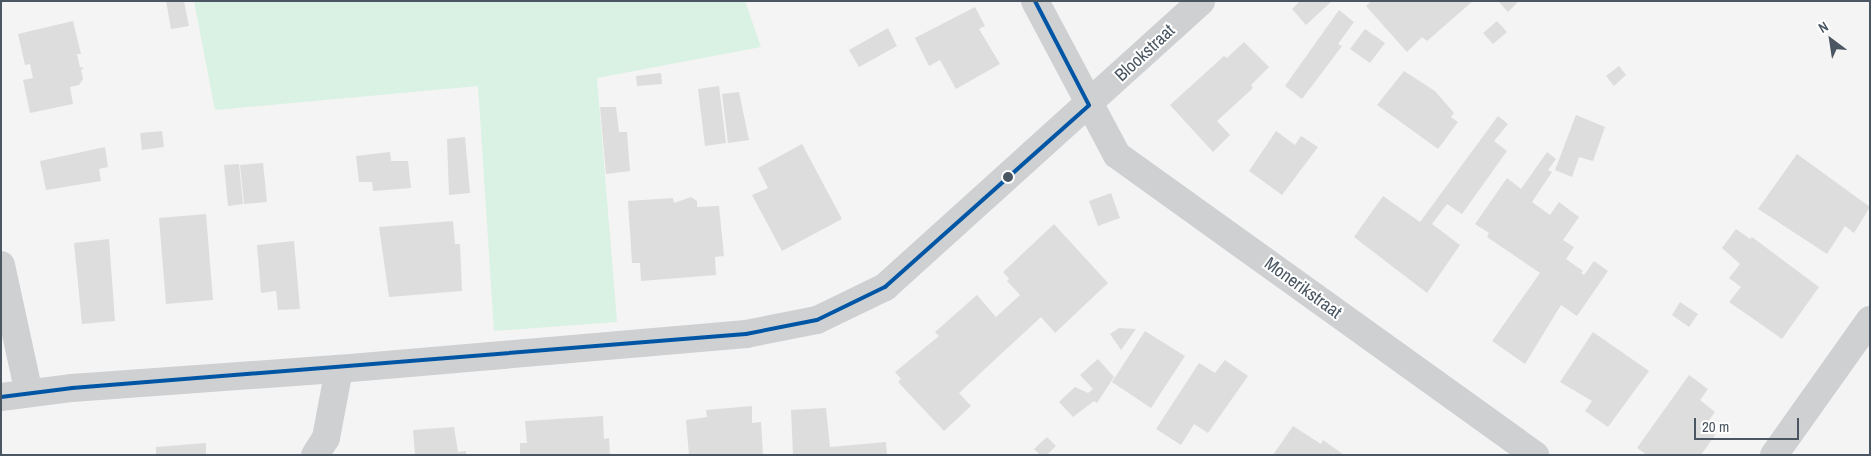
<!DOCTYPE html>
<html>
<head>
<meta charset="utf-8">
<style>
  body { margin:0 }
  #map { position:relative; width:1871px; height:456px; overflow:hidden; background:#f4f4f4; font-family:"Archivo Narrow",sans-serif }
  div>[style] { position:absolute }
  .green>* { inset:0; background:#d9f2e3 }
  .building>* { inset:0; background:#ddddde }
  .minor>* { height:28px; margin:-14px; padding:0 14px; transform-origin:14px; border-radius:14px; background:#ced0d2 }
  .bus-1>* { height:4px; margin:-2px; padding:0 2px; transform-origin:2px; border-radius:2px; background:#0056a4 }
  .dots>* { width:14px; height:14px; translate:-50% -50%; box-sizing:border-box; border:2px solid #fff; border-radius:50% }
  span { translate:-50% -50%; white-space:nowrap; text-align:center; line-height:1.15; -webkit-text-stroke:4px #fff; paint-order:stroke }
  .street-label { font-size:18px; color:#4a5661 }
  .frame { position:absolute; inset:0; border:2px solid #4a5661; pointer-events:none }
  .north { position:absolute; left:1806px; top:15px; width:50px; height:50px; -webkit-text-stroke:4px #fff; paint-order:stroke; rotate:329deg; font-size:14px; font-weight:700; line-height:20px; text-align:center; color:#4a5661 }
  .north::after { content:''; display:block; margin:auto; width:18px; height:22px; background:#4a5661; clip-path:polygon(50% 0,100% 100%,50% 72%,0 100%) }
  .scale { position:absolute; left:1694px; top:418px; width:105px; height:22px; box-sizing:border-box; border:2px solid #4a5661; border-top:0; padding-left:6px; font-size:15px; line-height:18px; white-space:nowrap; color:#4a5661; -webkit-text-stroke:4px #fff; paint-order:stroke }
</style>
</head>
<body>
<div id="map">
  <div class="green">
    <i style="clip-path:polygon(194px 1px,745px 1px,761px 47px,597px 78px,617px 322px,494px 331px,478px 86px,215px 110px)"></i>
  </div>
  <div class="building">
    <i style="clip-path:polygon(166px 1px,184px 1px,189px 26px,171px 29px)"></i>
    <i style="clip-path:polygon(1300px 1px,1332px 1px,1306px 25px,1292px 9px)"></i>
    <i style="clip-path:polygon(1371px 1px,1473px 1px,1427px 41px,1422px 37px,1407px 52px,1366px 6px)"></i>
    <i style="clip-path:polygon(1498px 1px,1519px 1px,1508px 12px)"></i>
    <i style="clip-path:polygon(975px 7px,985px 26px,979px 29px,1000px 64px,956px 89px,940px 60px,929px 66px,915px 38px)"></i>
    <i style="clip-path:polygon(1339px 10px,1354px 22px,1338px 44px,1342px 46px,1302px 99px,1285px 86px)"></i>
    <i style="clip-path:polygon(73px 21px,81px 54px,77px 54px,80px 67px,84px 68px,81px 70px,83px 79px,79px 85px,70px 87px,73px 104px,30px 113px,23px 80px,33px 78px,30px 64px,25px 65px,18px 34px)"></i>
    <i style="clip-path:polygon(1497px 21px,1507px 32px,1493px 44px,1483px 33px)"></i>
    <i style="clip-path:polygon(888px 28px,897px 46px,859px 67px,849px 50px)"></i>
    <i style="clip-path:polygon(1365px 29px,1385px 43px,1370px 63px,1350px 49px)"></i>
    <i style="clip-path:polygon(1244px 42px,1269px 67px,1251px 85px,1253px 88px,1217px 121px,1230px 135px,1213px 152px,1170px 105px,1224px 56px,1227px 58px)"></i>
    <i style="clip-path:polygon(1619px 66px,1626px 75px,1614px 86px,1606px 76px)"></i>
    <i style="clip-path:polygon(1404px 71px,1435px 91px,1454px 113px,1451px 117px,1458px 122px,1438px 149px,1377px 105px)"></i>
    <i style="clip-path:polygon(661px 73px,662px 84px,637px 86px,636px 76px)"></i>
    <i style="clip-path:polygon(719px 86px,726px 143px,705px 146px,698px 89px)"></i>
    <i style="clip-path:polygon(739px 92px,749px 140px,728px 143px,722px 94px)"></i>
    <i style="clip-path:polygon(600px 107px,616px 107px,619px 132px,627px 132px,630px 171px,606px 174px)"></i>
    <i style="clip-path:polygon(1576px 115px,1605px 127px,1593px 161px,1579px 157px,1572px 177px,1555px 170px)"></i>
    <i style="clip-path:polygon(1498px 116px,1508px 124px,1494px 141px,1507px 151px,1462px 214px,1447px 204px,1432px 224px,1460px 245px,1427px 293px,1354px 237px,1383px 196px,1420px 222px)"></i>
    <i style="clip-path:polygon(162px 131px,164px 147px,142px 150px,140px 133px)"></i>
    <i style="clip-path:polygon(1276px 131px,1295px 145px,1301px 136px,1318px 147px,1282px 195px,1249px 171px)"></i>
    <i style="clip-path:polygon(465px 137px,470px 193px,449px 195px,447px 139px)"></i>
    <i style="clip-path:polygon(802px 144px,842px 219px,782px 251px,752px 195px,768px 188px,758px 168px)"></i>
    <i style="clip-path:polygon(105px 147px,108px 167px,99px 169px,101px 181px,46px 190px,40px 161px)"></i>
    <i style="clip-path:polygon(390px 152px,391px 161px,408px 161px,411px 188px,373px 191px,372px 182px,359px 182px,356px 156px)"></i>
    <i style="clip-path:polygon(1547px 152px,1556px 159px,1548px 170px,1552px 172px,1532px 202px,1550px 215px,1559px 202px,1579px 217px,1563px 240px,1574px 247px,1566px 259px,1583px 271px,1581px 273px,1584px 275px,1594px 261px,1608px 271px,1577px 316px,1561px 305px,1525px 364px,1492px 341px,1540px 273px,1487px 237px,1489px 233px,1475px 224px,1507px 178px,1521px 189px)"></i>
    <i style="clip-path:polygon(1797px 154px,1870px 207px,1854px 233px,1845px 226px,1827px 254px,1758px 209px)"></i>
    <i style="clip-path:polygon(263px 163px,267px 202px,244px 204px,240px 165px)"></i>
    <i style="clip-path:polygon(239px 164px,243px 204px,228px 206px,224px 165px)"></i>
    <i style="clip-path:polygon(1111px 193px,1120px 218px,1098px 226px,1089px 201px)"></i>
    <i style="clip-path:polygon(691px 197px,697px 201px,697px 207px,719px 206px,724px 256px,715px 257px,716px 275px,641px 281px,640px 263px,632px 263px,628px 201px,673px 198px,674px 203px)"></i>
    <i style="clip-path:polygon(206px 214px,213px 300px,166px 304px,159px 218px)"></i>
    <i style="clip-path:polygon(453px 221px,455px 244px,460px 244px,462px 291px,389px 297px,379px 227px)"></i>
    <i style="clip-path:polygon(1054px 224px,1108px 283px,1055px 333px,1041px 317px,959px 393px,971px 406px,944px 431px,898px 382px,901px 379px,895px 372px,939px 336px,935px 332px,977px 295px,996px 317px,1007px 307px,1020px 295px,1007px 281px,1009px 279px,1003px 272px)"></i>
    <i style="clip-path:polygon(1736px 229px,1750px 239px,1752px 237px,1819px 287px,1782px 339px,1729px 302px,1741px 287px,1729px 278px,1740px 264px,1722px 248px)"></i>
    <i style="clip-path:polygon(109px 239px,115px 321px,82px 324px,74px 243px)"></i>
    <i style="clip-path:polygon(294px 241px,300px 309px,278px 310px,276px 291px,261px 293px,257px 245px)"></i>
    <i style="clip-path:polygon(1680px 302px,1698px 314px,1689px 327px,1672px 315px)"></i>
    <i style="clip-path:polygon(1119px 328px,1136px 329px,1121px 350px,1110px 334px)"></i>
    <i style="clip-path:polygon(1145px 331px,1185px 356px,1151px 408px,1112px 382px)"></i>
    <i style="clip-path:polygon(1593px 332px,1649px 371px,1608px 427px,1585px 411px,1592px 401px,1560px 382px)"></i>
    <i style="clip-path:polygon(1098px 359px,1114px 377px,1097px 403px,1094px 401px,1073px 417px,1059px 402px,1075px 387px,1088px 393px,1093px 389px,1080px 375px)"></i>
    <i style="clip-path:polygon(1225px 360px,1248px 376px,1208px 433px,1194px 424px,1181px 445px,1156px 429px,1199px 363px,1215px 373px)"></i>
    <i style="clip-path:polygon(1689px 375px,1708px 389px,1700px 400px,1715px 412px,1703px 428px,1715px 435px,1701px 455px,1647px 455px,1637px 448px)"></i>
    <i style="clip-path:polygon(752px 406px,752px 423px,761px 422px,763px 455px,689px 455px,686px 420px,707px 417px,706px 410px)"></i>
    <i style="clip-path:polygon(826px 408px,830px 447px,886px 442px,887px 455px,793px 455px,791px 410px)"></i>
    <i style="clip-path:polygon(603px 416px,604px 439px,609px 438px,610px 455px,520px 455px,520px 443px,527px 443px,525px 421px)"></i>
    <i style="clip-path:polygon(1293px 426px,1321px 444px,1323px 440px,1344px 455px,1273px 455px)"></i>
    <i style="clip-path:polygon(454px 427px,458px 452px,466px 451px,466px 455px,415px 455px,413px 430px)"></i>
    <i style="clip-path:polygon(1047px 437px,1056px 446px,1047px 455px,1040px 455px,1034px 449px)"></i>
    <i style="clip-path:polygon(206px 443px,206px 455px,156px 455px,156px 447px)"></i>
  </div>
  <div class="minor">
    <i style="left:1035px;top:1px;width:174px;rotate:62deg"></i>
    <i style="left:1117px;top:155px;width:515px;rotate:35.67deg"></i>
    <i style="left:1px;top:265px;width:131px;rotate:77.7deg"></i>
    <i style="left:1px;top:397px;width:72px;rotate:-7.2deg"></i>
    <i style="left:72px;top:388px;width:268px;rotate:-4.1deg"></i>
    <i style="left:339px;top:369px;width:409px;rotate:-4.9deg"></i>
    <i style="left:746px;top:334px;width:72px;rotate:-11.2deg"></i>
    <i style="left:817px;top:320px;width:76px;rotate:-25.9deg"></i>
    <i style="left:885px;top:287px;width:426px;rotate:-42.1deg"></i>
    <i style="left:315px;top:455px;width:20px;rotate:-57deg"></i>
    <i style="left:326px;top:438px;width:70px;rotate:-79.3deg"></i>
    <i style="left:1774px;top:455px;width:166px;rotate:-54.6deg"></i>
  </div>
  <div class="bus-1">
    <i style="left:1035px;top:1px;width:117px;rotate:62.6deg"></i>
    <i style="left:1px;top:397px;width:72px;rotate:-7.2deg"></i>
    <i style="left:72px;top:388px;width:676px;rotate:-4.58deg"></i>
    <i style="left:746px;top:334px;width:72px;rotate:-11.2deg"></i>
    <i style="left:817px;top:320px;width:76px;rotate:-25.9deg"></i>
    <i style="left:885px;top:287px;width:273px;rotate:-41.7deg"></i>
  </div>
  <div class="dots">
    <i style="left:1008px;top:177px;background:#4a5661"></i>
  </div>
  <div class="street-label">
    <span style="left:1145px;top:53px;rotate:-43deg">Blookstraat</span>
    <span style="left:1303px;top:288px;rotate:36deg">Monerikstraat</span>
  </div>
  <div class="frame"></div>
  <div class="north">N</div>
  <div class="scale">20 m</div>
</div>
</body>
</html>
